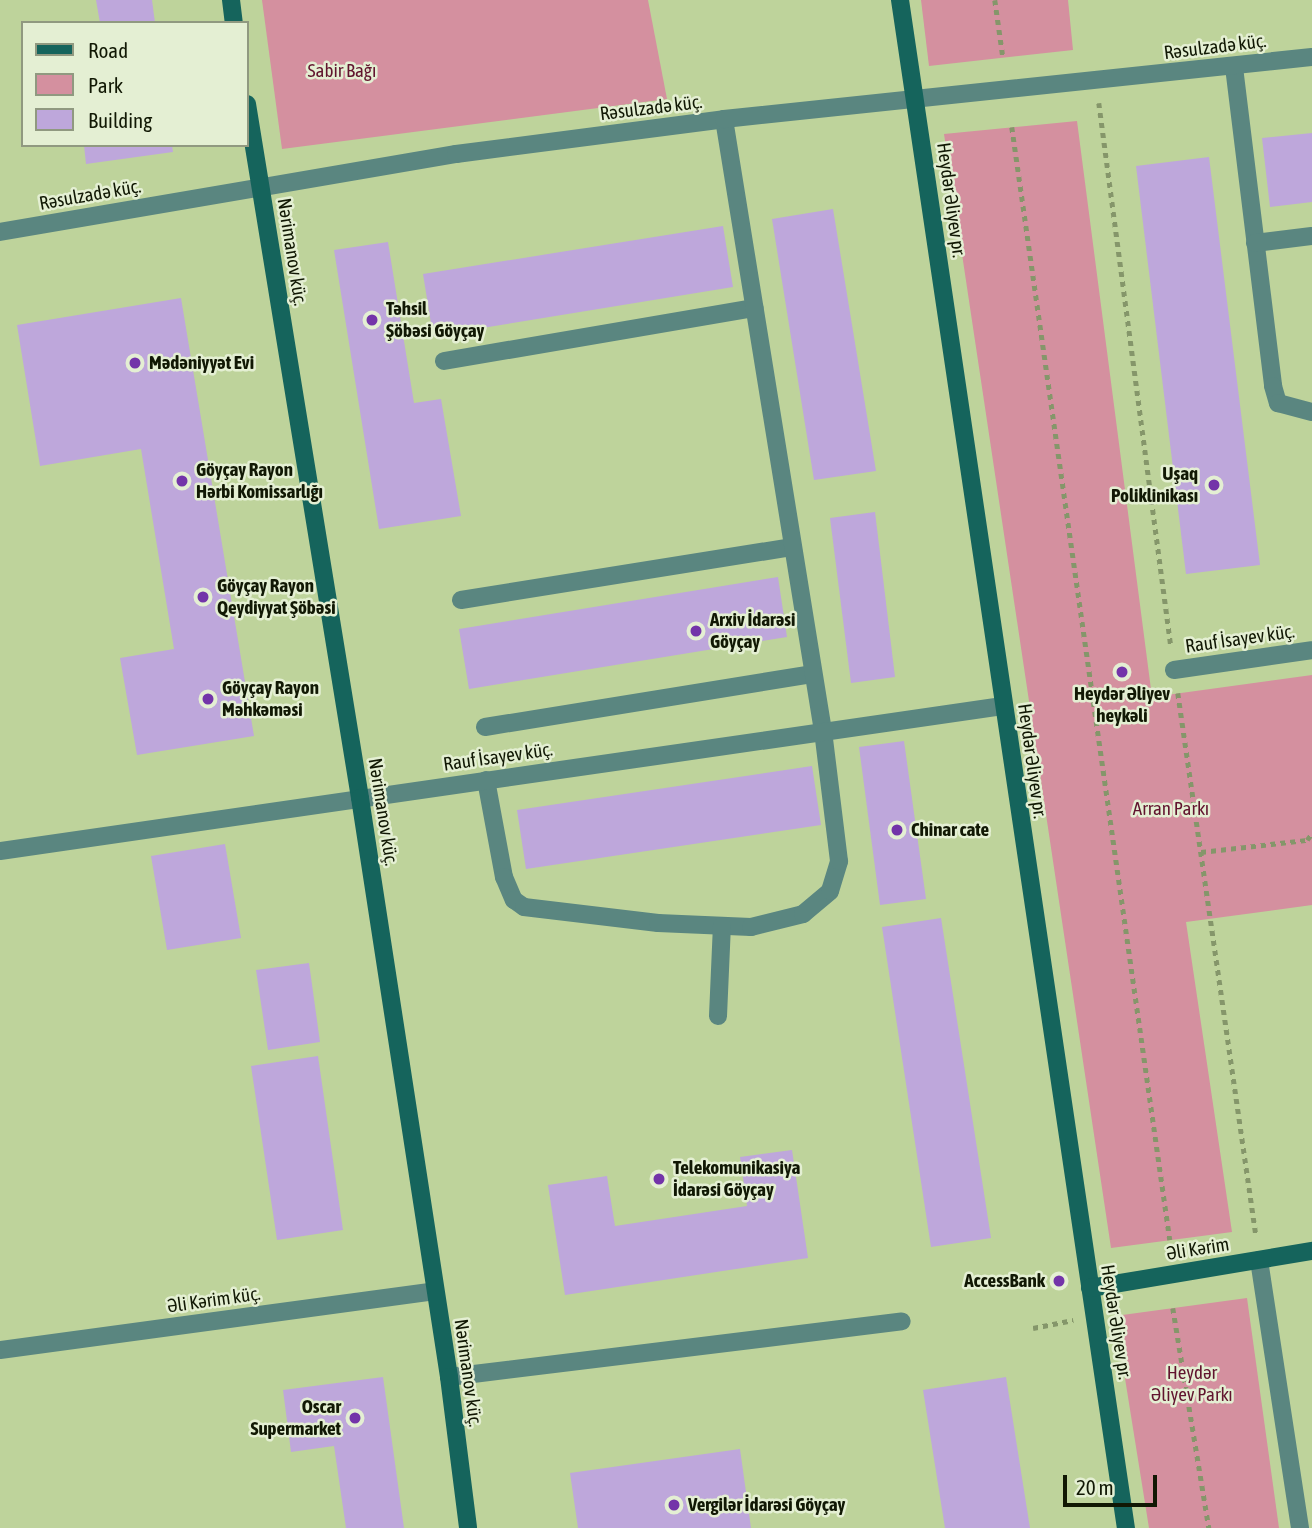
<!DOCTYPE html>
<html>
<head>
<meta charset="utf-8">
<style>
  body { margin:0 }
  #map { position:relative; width:1312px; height:1528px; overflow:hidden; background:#bed39b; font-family:"Asap Condensed",sans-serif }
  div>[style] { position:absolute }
  .green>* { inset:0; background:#d4909f }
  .building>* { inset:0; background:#bea7db }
  .path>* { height:4.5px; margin-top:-2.25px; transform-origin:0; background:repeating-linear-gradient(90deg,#85966a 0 5px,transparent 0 10px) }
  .lane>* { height:18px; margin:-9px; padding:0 9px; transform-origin:9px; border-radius:9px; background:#5a8680 }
  .street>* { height:18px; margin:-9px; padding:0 9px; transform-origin:9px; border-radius:9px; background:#5a8680 }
  .secondary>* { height:18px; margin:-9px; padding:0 9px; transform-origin:9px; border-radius:9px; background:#15645c }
  .dots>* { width:19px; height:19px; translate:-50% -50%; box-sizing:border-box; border:4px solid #e4efd3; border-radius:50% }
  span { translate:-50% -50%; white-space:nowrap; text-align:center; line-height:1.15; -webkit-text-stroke:5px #e4efd3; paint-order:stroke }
  .street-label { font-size:19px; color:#111804 }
  .park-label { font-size:19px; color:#61142e }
  .poi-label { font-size:19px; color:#111804; font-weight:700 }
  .left { translate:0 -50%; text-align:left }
  .right { translate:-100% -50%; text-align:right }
  .legend { position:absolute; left:21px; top:21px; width:228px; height:126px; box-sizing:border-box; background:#e4efd3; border:2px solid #909980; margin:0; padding:9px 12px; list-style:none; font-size:21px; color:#111804 }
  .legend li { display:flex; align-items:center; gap:14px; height:35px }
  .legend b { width:35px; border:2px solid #909980 }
  .scale { position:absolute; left:1063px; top:1475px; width:94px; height:32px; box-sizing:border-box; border:4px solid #111804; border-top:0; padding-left:9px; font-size:21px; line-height:24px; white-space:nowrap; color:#111804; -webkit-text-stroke:5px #e4efd3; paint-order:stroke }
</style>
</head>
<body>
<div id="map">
  <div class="green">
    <i style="clip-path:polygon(262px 0,648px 0,667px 99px,282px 149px)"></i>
    <i style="clip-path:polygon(921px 0,1068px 0,1073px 50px,929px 66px)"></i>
    <i style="clip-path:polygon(1077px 121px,1152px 697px,1312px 675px,1312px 905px,1186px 922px,1232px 1232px,1111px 1248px,944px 134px)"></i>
    <i style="clip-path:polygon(1247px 1298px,1279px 1528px,1149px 1528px,1115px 1316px)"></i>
  </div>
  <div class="building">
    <i style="clip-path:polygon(96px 0,152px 0,155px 23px,100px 23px)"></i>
    <i style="clip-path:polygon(1312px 133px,1312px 202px,1270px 207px,1262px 138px)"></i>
    <i style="clip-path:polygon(84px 145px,172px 145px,173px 152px,86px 164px)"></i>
    <i style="clip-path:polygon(1209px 157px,1260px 565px,1186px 574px,1136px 166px)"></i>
    <i style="clip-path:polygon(833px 209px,876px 471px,814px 480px,772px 219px)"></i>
    <i style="clip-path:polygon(723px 226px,733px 287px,433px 336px,423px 274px)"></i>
    <i style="clip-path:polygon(388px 242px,414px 403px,441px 399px,461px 516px,379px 529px,334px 250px)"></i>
    <i style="clip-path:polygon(181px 298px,254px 736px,137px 755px,120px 658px,174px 649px,141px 449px,40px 466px,17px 325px)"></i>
    <i style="clip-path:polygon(875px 512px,895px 677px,851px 683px,830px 518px)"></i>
    <i style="clip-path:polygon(778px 577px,787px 637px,469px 689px,459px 629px)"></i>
    <i style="clip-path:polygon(904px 741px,926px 899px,880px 905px,859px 747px)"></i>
    <i style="clip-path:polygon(812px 766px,821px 825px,526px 869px,517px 810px)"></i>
    <i style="clip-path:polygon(225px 844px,241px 938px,167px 950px,151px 856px)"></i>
    <i style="clip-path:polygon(941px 918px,991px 1238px,931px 1247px,882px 927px)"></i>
    <i style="clip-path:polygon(309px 963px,320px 1042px,268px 1050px,256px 970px)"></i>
    <i style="clip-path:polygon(318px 1056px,343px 1230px,277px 1240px,251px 1066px)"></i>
    <i style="clip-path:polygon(792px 1150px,808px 1258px,565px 1295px,548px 1185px,607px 1176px,615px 1226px,747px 1206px,740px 1157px)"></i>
    <i style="clip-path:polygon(383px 1377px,404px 1528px,346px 1528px,334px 1446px,291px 1452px,283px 1390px)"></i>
    <i style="clip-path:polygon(1006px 1377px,1030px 1528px,945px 1528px,923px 1390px)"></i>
    <i style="clip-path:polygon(740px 1449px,751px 1528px,578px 1528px,570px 1473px)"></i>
  </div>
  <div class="path">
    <i style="left:995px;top:0;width:58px;rotate:82deg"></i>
    <i style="left:1099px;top:103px;width:548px;rotate:82.45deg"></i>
    <i style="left:1012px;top:127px;width:1124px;rotate:81.92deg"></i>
    <i style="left:1178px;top:693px;width:548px;rotate:81.81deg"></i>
    <i style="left:1201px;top:852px;width:107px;rotate:-6.5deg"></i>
    <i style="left:1307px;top:840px;width:9px;rotate:-54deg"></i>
    <i style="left:1173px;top:1308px;width:223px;rotate:80.7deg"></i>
    <i style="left:1033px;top:1328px;width:41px;rotate:-11.3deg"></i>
  </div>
  <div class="lane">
    <i style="left:1234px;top:67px;width:321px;rotate:83deg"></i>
    <i style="left:1273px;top:386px;width:18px;rotate:74deg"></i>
    <i style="left:1278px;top:403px;width:35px;rotate:15deg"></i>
    <i style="left:1255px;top:243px;width:57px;rotate:-7deg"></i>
    <i style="left:444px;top:361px;width:315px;rotate:-9.7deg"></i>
    <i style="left:461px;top:600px;width:336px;rotate:-9.1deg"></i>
    <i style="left:485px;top:727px;width:331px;rotate:-9.2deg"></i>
    <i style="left:486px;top:780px;width:99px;rotate:79.5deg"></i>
    <i style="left:504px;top:877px;width:25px;rotate:67deg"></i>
    <i style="left:514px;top:900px;width:12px;rotate:35deg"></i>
    <i style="left:524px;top:907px;width:135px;rotate:6.8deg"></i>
    <i style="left:658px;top:923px;width:93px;rotate:2.5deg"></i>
    <i style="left:751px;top:927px;width:54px;rotate:-14deg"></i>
    <i style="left:803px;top:914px;width:35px;rotate:-40deg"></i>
    <i style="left:830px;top:891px;width:31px;rotate:-73deg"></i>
    <i style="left:839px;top:861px;width:131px;rotate:-97deg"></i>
    <i style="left:823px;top:731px;width:620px;rotate:-99.19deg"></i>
    <i style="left:718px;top:1016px;width:90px;rotate:-87.5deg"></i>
    <i style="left:449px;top:1377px;width:456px;rotate:-7deg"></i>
  </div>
  <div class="street">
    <i style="left:0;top:232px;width:463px;rotate:-9.7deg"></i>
    <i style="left:456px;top:154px;width:270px;rotate:-7.4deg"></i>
    <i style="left:724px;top:119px;width:591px;rotate:-6.02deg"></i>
    <i style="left:1174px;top:670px;width:139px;rotate:-8.2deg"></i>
    <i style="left:0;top:851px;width:1013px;rotate:-8.23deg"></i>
    <i style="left:1259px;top:1260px;width:271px;rotate:81.3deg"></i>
    <i style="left:0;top:1350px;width:439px;rotate:-7.7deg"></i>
  </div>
  <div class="secondary">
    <i style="left:231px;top:0;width:23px;rotate:83deg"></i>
    <i style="left:900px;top:0;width:1545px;rotate:81.59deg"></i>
    <i style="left:247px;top:104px;width:703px;rotate:80.75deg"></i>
    <i style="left:360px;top:798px;width:586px;rotate:81.26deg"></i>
    <i style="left:449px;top:1377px;width:152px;rotate:82.8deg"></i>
    <i style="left:1090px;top:1288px;width:225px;rotate:-9.5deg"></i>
  </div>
  <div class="dots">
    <i style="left:372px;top:320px;background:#7334a9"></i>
    <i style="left:135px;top:363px;background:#7334a9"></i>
    <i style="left:182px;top:481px;background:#7334a9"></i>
    <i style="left:1214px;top:485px;background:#7334a9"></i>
    <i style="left:203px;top:597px;background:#7334a9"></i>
    <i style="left:696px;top:631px;background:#7334a9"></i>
    <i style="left:1122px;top:672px;background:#7334a9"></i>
    <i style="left:208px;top:699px;background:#7334a9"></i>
    <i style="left:897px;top:830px;background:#7334a9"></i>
    <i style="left:659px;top:1179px;background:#7334a9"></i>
    <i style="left:1059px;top:1281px;background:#7334a9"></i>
    <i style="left:355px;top:1418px;background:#7334a9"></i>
    <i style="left:674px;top:1505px;background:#7334a9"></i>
  </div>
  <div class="street-label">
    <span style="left:1215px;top:47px;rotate:-7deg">Rəsulzadə küç.</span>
    <span style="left:651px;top:108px;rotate:-7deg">Rəsulzadə küç.</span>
    <span style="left:90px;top:195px;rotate:-10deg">Rəsulzadə küç.</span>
    <span style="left:951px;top:200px;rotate:82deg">Heydər Əliyev pr.</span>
    <span style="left:292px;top:252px;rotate:81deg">Nərimanov küç.</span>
    <span style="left:1240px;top:639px;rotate:-8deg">Rauf İsayev küç.</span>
    <span style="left:498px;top:757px;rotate:-8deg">Rauf İsayev küç.</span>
    <span style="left:1032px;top:761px;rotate:82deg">Heydər Əliyev pr.</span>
    <span style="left:383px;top:812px;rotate:81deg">Nərimanov küç.</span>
    <span style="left:1198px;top:1249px;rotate:-9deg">Əli Kərim</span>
    <span style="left:214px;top:1300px;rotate:-8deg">Əli Kərim küç.</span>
    <span style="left:1116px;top:1322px;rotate:81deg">Heydər Əliyev pr.</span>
    <span style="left:468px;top:1373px;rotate:82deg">Nərimanov küç.</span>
  </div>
  <div class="park-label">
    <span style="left:342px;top:71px">Sabir Bağı</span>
    <span style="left:1171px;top:809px">Arran Parkı</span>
    <span style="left:1192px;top:1384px">Heydər<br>Əliyev Parkı</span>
  </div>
  <div class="poi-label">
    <span class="left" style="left:386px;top:320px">Təhsil<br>Şöbəsi Göyçay</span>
    <span class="left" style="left:149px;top:363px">Mədəniyyət Evi</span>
    <span class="left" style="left:196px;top:481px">Göyçay Rayon<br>Hərbi Komissarlığı</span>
    <span class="right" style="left:1198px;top:485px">Uşaq<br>Poliklinikası</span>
    <span class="left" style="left:217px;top:597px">Göyçay Rayon<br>Qeydiyyat Şöbəsi</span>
    <span class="left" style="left:710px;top:631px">Arxiv İdarəsi<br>Göyçay</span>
    <span class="left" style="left:222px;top:699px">Göyçay Rayon<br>Məhkəməsi</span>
    <span style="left:1122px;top:705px">Heydər Əliyev<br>heykəli</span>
    <span class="left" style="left:911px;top:830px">Chinar cate</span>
    <span class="left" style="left:673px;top:1179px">Telekomunikasiya<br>İdarəsi Göyçay</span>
    <span class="right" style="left:1045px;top:1281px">AccessBank</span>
    <span class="right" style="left:341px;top:1418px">Oscar<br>Supermarket</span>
    <span class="left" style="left:688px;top:1505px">Vergilər İdarəsi Göyçay</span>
  </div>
  <ul class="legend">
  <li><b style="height:9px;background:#15645c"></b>Road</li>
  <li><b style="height:19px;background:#d4909f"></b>Park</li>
  <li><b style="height:19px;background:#bea7db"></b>Building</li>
  </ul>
  <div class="scale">20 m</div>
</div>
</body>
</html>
